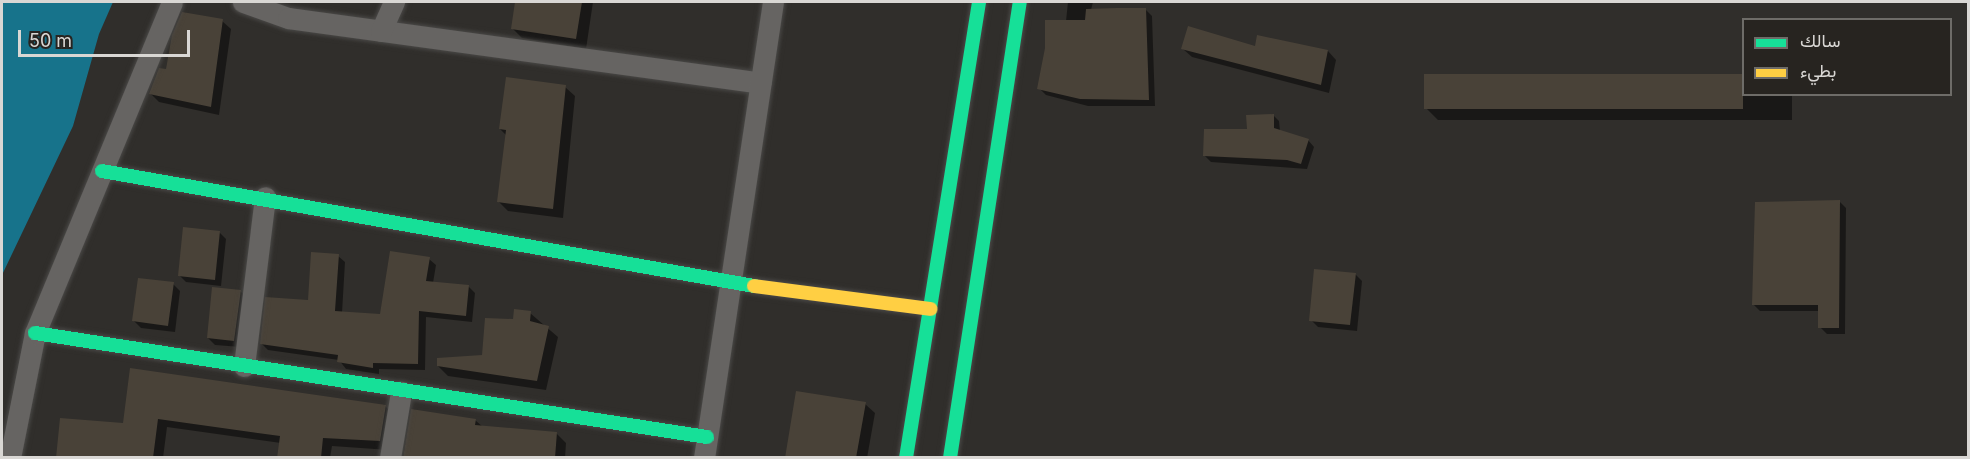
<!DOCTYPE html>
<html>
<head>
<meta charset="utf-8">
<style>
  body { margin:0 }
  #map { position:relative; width:1970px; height:459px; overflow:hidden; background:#302e2b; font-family:Inter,Vazirmatn,sans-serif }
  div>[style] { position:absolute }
  .water>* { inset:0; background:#17738b }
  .shadow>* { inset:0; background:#0007 }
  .building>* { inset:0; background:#494238 }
  .roads { filter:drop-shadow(0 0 2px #4a4947) drop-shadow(0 0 2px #4a4947) }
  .street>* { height:21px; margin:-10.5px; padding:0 10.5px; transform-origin:10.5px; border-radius:10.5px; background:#666462 }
  .fast>* { height:14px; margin:-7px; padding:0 7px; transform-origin:7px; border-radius:7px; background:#16e098 }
  .slow>* { height:14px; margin:-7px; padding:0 7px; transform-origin:7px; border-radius:7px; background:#ffcf43 }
  span { translate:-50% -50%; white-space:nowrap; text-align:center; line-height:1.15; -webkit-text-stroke:5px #272420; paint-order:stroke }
  .frame { position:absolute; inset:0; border:3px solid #d9d7d4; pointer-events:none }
  .legend { position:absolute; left:1742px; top:18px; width:210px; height:78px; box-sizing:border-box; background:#272420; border:2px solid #6e6c68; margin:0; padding:8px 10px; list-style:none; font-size:18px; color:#d9d7d4 }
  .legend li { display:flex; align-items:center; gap:12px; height:30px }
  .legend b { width:30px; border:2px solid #6e6c68 }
  .scale { position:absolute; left:18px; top:30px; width:172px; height:27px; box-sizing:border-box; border:3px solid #d9d7d4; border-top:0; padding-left:8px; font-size:18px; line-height:21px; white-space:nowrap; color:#d9d7d4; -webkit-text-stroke:4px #272420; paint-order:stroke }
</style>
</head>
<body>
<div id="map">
  <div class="water">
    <i style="clip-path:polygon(2px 2px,113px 2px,99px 34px,73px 126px,2px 275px)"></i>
  </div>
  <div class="shadow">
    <i style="clip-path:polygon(517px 2px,593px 2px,586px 49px,522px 38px,512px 28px)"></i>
    <i style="clip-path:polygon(1068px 2px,1093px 2px,1091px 10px,1145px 9px,1152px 16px,1155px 106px,1088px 106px,1046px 95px,1039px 88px,1066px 21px)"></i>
    <i style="clip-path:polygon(222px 21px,231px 29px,219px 115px,159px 102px,150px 93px,167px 71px)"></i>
    <i style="clip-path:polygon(1256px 47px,1328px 51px,1336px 60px,1329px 93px,1192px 57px,1183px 49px)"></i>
    <i style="clip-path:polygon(1426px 76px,1744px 76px,1744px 94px,1792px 94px,1792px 120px,1438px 120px,1426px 108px)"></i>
    <i style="clip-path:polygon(565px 87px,575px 96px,563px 218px,508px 211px,498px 201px,507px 136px,500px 129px)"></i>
    <i style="clip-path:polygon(1273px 115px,1279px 121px,1280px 131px,1308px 140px,1314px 147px,1307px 169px,1211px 162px,1204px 155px)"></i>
    <i style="clip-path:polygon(1839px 201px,1846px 208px,1845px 334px,1827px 334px,1820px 327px,1820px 311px,1760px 311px,1753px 304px)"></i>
    <i style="clip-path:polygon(219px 232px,226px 239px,221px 286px,186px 282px,179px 275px)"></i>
    <i style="clip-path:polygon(338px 256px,345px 262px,342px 313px,381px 316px,429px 259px,436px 265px,433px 283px,468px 286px,475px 293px,472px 322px,426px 317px,425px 370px,379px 369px,379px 374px,346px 369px,339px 360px,268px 350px,261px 343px,310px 302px)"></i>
    <i style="clip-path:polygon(1355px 274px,1362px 281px,1357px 331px,1318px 327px,1311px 320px)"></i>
    <i style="clip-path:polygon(173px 284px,180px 291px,175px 332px,141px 328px,134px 321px)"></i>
    <i style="clip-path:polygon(240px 291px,247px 298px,241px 347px,215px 345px,208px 338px)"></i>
    <i style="clip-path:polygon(530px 313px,558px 337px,546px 390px,448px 376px,438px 366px,483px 356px,514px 321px)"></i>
    <i style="clip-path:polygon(131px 370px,385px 406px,394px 415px,389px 450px,332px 446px,330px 458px,279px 458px,281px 443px,167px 427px,163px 458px,58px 458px,124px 425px)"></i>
    <i style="clip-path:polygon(865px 404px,875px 413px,867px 458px,788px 458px)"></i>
    <i style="clip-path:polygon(412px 410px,475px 420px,483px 427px,556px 433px,566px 443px,565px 458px,403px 458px)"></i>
  </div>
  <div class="building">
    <i style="clip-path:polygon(515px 2px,582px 2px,576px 39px,511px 29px)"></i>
    <i style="clip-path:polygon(1117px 8px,1146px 8px,1149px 100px,1080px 99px,1037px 89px,1045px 48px,1045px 20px,1085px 20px,1086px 9px)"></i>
    <i style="clip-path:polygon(182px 12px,223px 19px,211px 107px,149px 94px,159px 68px,166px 69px,172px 35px)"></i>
    <i style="clip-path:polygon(1188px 26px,1255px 46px,1257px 35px,1328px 50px,1321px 85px,1181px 49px)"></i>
    <i style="clip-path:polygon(1424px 74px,1743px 74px,1743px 109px,1424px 109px)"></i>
    <i style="clip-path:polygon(506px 77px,566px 85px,553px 209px,497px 202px,506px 130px,499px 129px)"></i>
    <i style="clip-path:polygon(1274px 114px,1274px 128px,1309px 139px,1301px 164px,1287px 160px,1203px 156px,1204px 129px,1247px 129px,1246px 115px)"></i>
    <i style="clip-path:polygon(1840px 200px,1839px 328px,1818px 328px,1818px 305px,1752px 305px,1755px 202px)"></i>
    <i style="clip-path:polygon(183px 227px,220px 231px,215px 280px,178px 276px)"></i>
    <i style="clip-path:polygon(390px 251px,430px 257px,426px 281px,469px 285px,466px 316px,419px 311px,418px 364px,373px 363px,373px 368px,337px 362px,338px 355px,260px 344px,265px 297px,308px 300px,311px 252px,339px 254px,335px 311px,380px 314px)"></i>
    <i style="clip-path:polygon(1314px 269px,1356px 273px,1350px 325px,1309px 321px)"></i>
    <i style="clip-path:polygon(138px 278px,174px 282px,168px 326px,132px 321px)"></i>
    <i style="clip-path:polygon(212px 287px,241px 290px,234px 341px,207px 338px)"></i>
    <i style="clip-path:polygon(514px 309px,531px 311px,530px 321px,549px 326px,537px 381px,437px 366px,437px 358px,482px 355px,485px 318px,513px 319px)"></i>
    <i style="clip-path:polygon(130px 368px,386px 405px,380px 441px,323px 438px,321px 458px,277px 458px,280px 436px,158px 419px,153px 458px,56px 458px,60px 418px,123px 423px)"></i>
    <i style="clip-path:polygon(796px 391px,866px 402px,856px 458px,785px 458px)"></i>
    <i style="clip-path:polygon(411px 409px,476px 419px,475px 425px,557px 432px,555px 458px,403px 458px)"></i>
  </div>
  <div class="roads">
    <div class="street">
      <i style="left:243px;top:2px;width:48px;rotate:19.6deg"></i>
      <i style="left:288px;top:18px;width:477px;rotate:7.8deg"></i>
      <i style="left:381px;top:31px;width:32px;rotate:-66deg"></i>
      <i style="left:244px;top:366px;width:170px;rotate:-82.9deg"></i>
      <i style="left:10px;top:458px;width:127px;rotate:-78.7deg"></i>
      <i style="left:35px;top:333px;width:358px;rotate:-67.5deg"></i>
      <i style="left:390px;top:458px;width:67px;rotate:-80.5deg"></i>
      <i style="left:704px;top:458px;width:461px;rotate:-81.4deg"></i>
    </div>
    <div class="fast">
      <i style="left:102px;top:171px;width:662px;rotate:10deg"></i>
      <i style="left:35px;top:333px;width:680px;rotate:8.8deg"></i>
      <i style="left:906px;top:458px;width:462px;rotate:-80.9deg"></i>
      <i style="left:950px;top:458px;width:461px;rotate:-81.3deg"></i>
    </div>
    <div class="slow">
      <i style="left:754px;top:286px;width:178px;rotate:7.4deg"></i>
    </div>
  </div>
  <div class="frame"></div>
  <ul class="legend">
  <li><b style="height:8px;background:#16e098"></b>سالك</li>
  <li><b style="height:8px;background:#ffcf43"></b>بطيء</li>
  </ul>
  <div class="scale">50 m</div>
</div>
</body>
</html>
